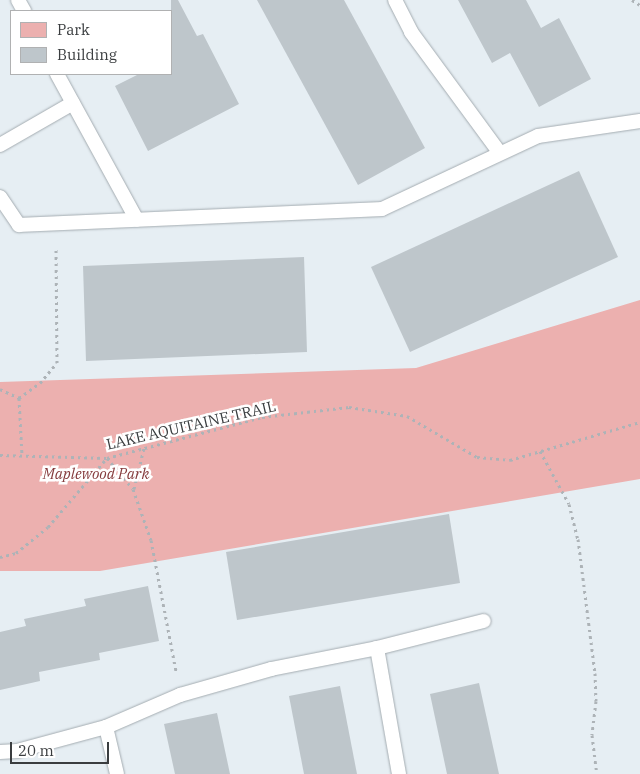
<!DOCTYPE html>
<html>
<head>
<meta charset="utf-8">
<style>
  body { margin:0 }
  #map { position:relative; width:640px; height:774px; overflow:hidden; background:#e6eef3; font-family:"IBM Plex Serif",serif }
  div>[style] { position:absolute }
  .green>* { inset:0; background:#ecb0af }
  .building>* { inset:0; background:#bec6cb }
  .path>* { height:3px; margin-top:-1.5px; transform-origin:0; background:repeating-linear-gradient(90deg,#adb3b7 0 2.5px,transparent 0 6.5px) }
  .roads { filter:drop-shadow(0 0 1px #a4acb1) drop-shadow(0 0 1px #a4acb1) }
  .lane>* { height:14px; margin:-7px; padding:0 7px; transform-origin:7px; border-radius:7px; background:#fff }
  span { translate:-50% -50%; white-space:nowrap; text-align:center; line-height:1.15; -webkit-text-stroke:5px #fff; paint-order:stroke }
  .street-label { font-size:15px; color:#3a3d3f }
  .park-label { font-size:15px; color:#853b3d; font-style:italic }
  .legend { position:absolute; left:10px; top:10px; width:162px; height:65px; box-sizing:border-box; background:#fff; border:1px solid #b0b1b2; margin:0; padding:6px 9px; list-style:none; font-size:15px; color:#3a3d3f }
  .legend li { display:flex; align-items:center; gap:10px; height:25px }
  .legend b { width:25px; border:1px solid #b0b1b2 }
  .scale { position:absolute; left:10px; top:742px; width:99px; height:22px; box-sizing:border-box; border:2px solid #3a3d3f; border-top:0; padding-left:6px; font-size:15px; line-height:18px; white-space:nowrap; color:#3a3d3f; -webkit-text-stroke:4px #fff; paint-order:stroke }
</style>
</head>
<body>
<div id="map">
  <div class="green">
    <i style="clip-path:polygon(640px 300px,640px 479px,100px 571px,0 571px,0 382px,416px 368px)"></i>
  </div>
  <div class="building">
    <i style="clip-path:polygon(171px 0,178px 0,197px 36px,203px 34px,239px 104px,148px 151px,115px 86px,139px 74px,171px 74px)"></i>
    <i style="clip-path:polygon(257px 0,344px 0,425px 148px,358px 185px)"></i>
    <i style="clip-path:polygon(458px 0,526px 0,541px 28px,559px 18px,591px 79px,539px 107px,510px 53px,492px 63px)"></i>
    <i style="clip-path:polygon(579px 171px,618px 257px,410px 352px,371px 267px)"></i>
    <i style="clip-path:polygon(304px 257px,307px 352px,86px 361px,83px 266px)"></i>
    <i style="clip-path:polygon(449px 514px,460px 583px,237px 620px,226px 552px)"></i>
    <i style="clip-path:polygon(148px 586px,159px 641px,99px 653px,100px 660px,39px 672px,40px 681px,0 690px,0 632px,26px 626px,24px 619px,86px 606px,84px 599px)"></i>
    <i style="clip-path:polygon(479px 683px,499px 774px,447px 774px,430px 694px)"></i>
    <i style="clip-path:polygon(340px 686px,357px 774px,304px 774px,289px 696px)"></i>
    <i style="clip-path:polygon(217px 713px,230px 774px,175px 774px,164px 724px)"></i>
  </div>
  <div class="path">
    <i style="left:632px;top:0;width:9px;rotate:32deg"></i>
    <i style="left:0;top:389px;width:21px;rotate:25deg"></i>
    <i style="left:19px;top:398px;width:58px;rotate:87deg"></i>
    <i style="left:19px;top:398px;width:26px;rotate:-36deg"></i>
    <i style="left:40px;top:383px;width:26px;rotate:-50deg"></i>
    <i style="left:57px;top:363px;width:115px;rotate:-90.5deg"></i>
    <i style="left:540px;top:451px;width:60px;rotate:61.3deg"></i>
    <i style="left:569px;top:504px;width:36px;rotate:76deg"></i>
    <i style="left:578px;top:539px;width:135px;rotate:82.8deg"></i>
    <i style="left:595px;top:673px;width:28px;rotate:88deg"></i>
    <i style="left:596px;top:701px;width:34px;rotate:97deg"></i>
    <i style="left:592px;top:735px;width:39px;rotate:83deg"></i>
    <i style="left:0;top:455px;width:107px;rotate:1.6deg"></i>
    <i style="left:107px;top:458px;width:160px;rotate:-14.8deg"></i>
    <i style="left:262px;top:417px;width:88px;rotate:-6.6deg"></i>
    <i style="left:349px;top:407px;width:59px;rotate:8.8deg"></i>
    <i style="left:407px;top:416px;width:81px;rotate:30.4deg"></i>
    <i style="left:477px;top:457px;width:33px;rotate:5deg"></i>
    <i style="left:510px;top:460px;width:135px;rotate:-16.3deg"></i>
    <i style="left:134px;top:489px;width:42px;rotate:-76.3deg"></i>
    <i style="left:0;top:557px;width:16px;rotate:-14deg"></i>
    <i style="left:16px;top:553px;width:41px;rotate:-39.1deg"></i>
    <i style="left:48px;top:527px;width:91px;rotate:-49.5deg"></i>
    <i style="left:107px;top:458px;width:40px;rotate:50deg"></i>
    <i style="left:133px;top:489px;width:54px;rotate:70.6deg"></i>
    <i style="left:151px;top:540px;width:133px;rotate:79.2deg"></i>
  </div>
  <div class="roads">
    <div class="lane">
      <i style="left:18px;top:0;width:13px;rotate:61deg"></i>
      <i style="left:395px;top:0;width:36px;rotate:63deg"></i>
      <i style="left:411px;top:32px;width:149px;rotate:53.7deg"></i>
      <i style="left:57px;top:74px;width:166px;rotate:61.3deg"></i>
      <i style="left:0;top:145px;width:84px;rotate:-29.9deg"></i>
      <i style="left:0;top:197px;width:34px;rotate:56deg"></i>
      <i style="left:19px;top:225px;width:363px;rotate:-2.5deg"></i>
      <i style="left:382px;top:209px;width:172px;rotate:-25.1deg"></i>
      <i style="left:538px;top:136px;width:103px;rotate:-8.4deg"></i>
      <i style="left:377px;top:648px;width:110px;rotate:-14.2deg"></i>
      <i style="left:106px;top:727px;width:48px;rotate:76.8deg"></i>
      <i style="left:0;top:752px;width:17px;rotate:-3deg"></i>
      <i style="left:17px;top:751px;width:92px;rotate:-15.1deg"></i>
      <i style="left:106px;top:727px;width:81px;rotate:-23.4deg"></i>
      <i style="left:180px;top:695px;width:95px;rotate:-15.9deg"></i>
      <i style="left:271px;top:669px;width:108px;rotate:-11.2deg"></i>
      <i style="left:377px;top:648px;width:128px;rotate:80.1deg"></i>
    </div>
  </div>
  <div class="street-label">
    <span style="left:191px;top:425px;rotate:-13deg">LAKE AQUITAINE TRAIL</span>
  </div>
  <div class="park-label">
    <span style="left:96px;top:474px">Maplewood Park</span>
  </div>
  <ul class="legend">
  <li><b style="height:14px;background:#ecb0af"></b>Park</li>
  <li><b style="height:14px;background:#bec6cb"></b>Building</li>
  </ul>
  <div class="scale">20 m</div>
</div>
</body>
</html>
